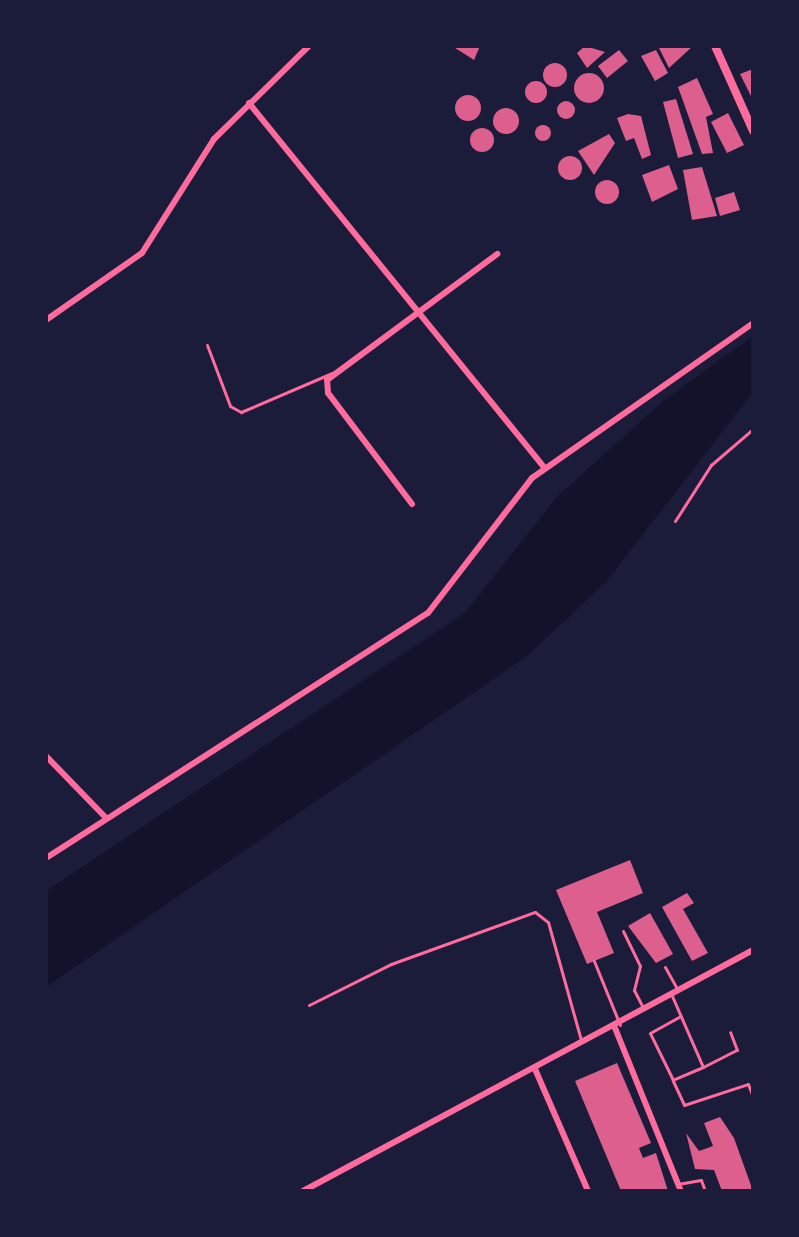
<!DOCTYPE html>
<html>
<head>
<meta charset="utf-8">
<style>
  body { margin:0 }
  #map { position:relative; width:799px; height:1237px; overflow:hidden; background:#1b1b3a; font-family:Overpass,sans-serif }
  div>[style] { position:absolute }
  .water>* { inset:0; background:#12122b }
  .building>* { inset:0; background:#dd5f8e }
  .round { border-radius:50% }
  .service>* { height:3px; margin:-1.5px; padding:0 1.5px; transform-origin:1.5px; border-radius:1.5px; background:#ff6b9d }
  .minor>* { height:6px; margin:-3px; padding:0 3px; transform-origin:3px; border-radius:3px; background:#ff6b9d }
  .tertiary>* { height:8px; margin:-4px; padding:0 4px; transform-origin:4px; border-radius:4px; background:#ff6b9d }
  span { translate:-50% -50%; white-space:nowrap; text-align:center; line-height:1.15; -webkit-text-stroke:8px #1b1b3a; paint-order:stroke }
  .frame { position:absolute; inset:0; border:48px solid #1b1b3a; pointer-events:none }
</style>
</head>
<body>
<div id="map">
  <div class="water">
    <i style="clip-path:polygon(753px 336px,753px 392px,606px 582px,527px 656px,46px 987px,46px 891px,465px 613px,556px 498px,662px 402px)"></i>
  </div>
  <div class="building">
    <i style="clip-path:polygon(452px 46px,480px 46px,474px 60px)"></i>
    <i style="clip-path:polygon(585px 46px,605px 52px,587px 68px,577px 53px)"></i>
    <i style="clip-path:polygon(658px 46px,693px 46px,669px 68px)"></i>
    <i style="clip-path:polygon(619px 50px,628px 61px,607px 78px,598px 66px)"></i>
    <i style="clip-path:polygon(656px 50px,668px 73px,655px 81px,641px 56px)"></i>
    <i class="round" style="left:543px;top:63px;width:24px;height:24px"></i>
    <i style="clip-path:polygon(753px 69px,753px 100px,740px 74px)"></i>
    <i class="round" style="left:574px;top:73px;width:30px;height:30px"></i>
    <i style="clip-path:polygon(697px 78px,713px 114px,706px 117px,713px 153px,702px 154px,678px 87px)"></i>
    <i class="round" style="left:525px;top:81px;width:22px;height:22px"></i>
    <i class="round" style="left:455px;top:95px;width:26px;height:26px"></i>
    <i style="clip-path:polygon(676px 99px,693px 154px,678px 158px,663px 102px)"></i>
    <i class="round" style="left:557px;top:101px;width:18px;height:18px"></i>
    <i class="round" style="left:493px;top:108px;width:26px;height:26px"></i>
    <i style="clip-path:polygon(728px 113px,744px 145px,727px 153px,711px 122px)"></i>
    <i style="clip-path:polygon(628px 114px,641px 116px,651px 155px,642px 159px,634px 138px,626px 141px,617px 118px)"></i>
    <i class="round" style="left:535px;top:125px;width:16px;height:16px"></i>
    <i class="round" style="left:470px;top:128px;width:24px;height:24px"></i>
    <i style="clip-path:polygon(609px 134px,615px 143px,594px 175px,578px 151px)"></i>
    <i class="round" style="left:558px;top:156px;width:24px;height:24px"></i>
    <i style="clip-path:polygon(669px 165px,678px 189px,652px 202px,642px 175px)"></i>
    <i style="clip-path:polygon(702px 167px,717px 216px,692px 220px,683px 170px)"></i>
    <i class="round" style="left:595px;top:180px;width:24px;height:24px"></i>
    <i style="clip-path:polygon(734px 192px,740px 210px,720px 216px,715px 198px)"></i>
    <i style="clip-path:polygon(630px 860px,643px 893px,597px 912px,614px 953px,587px 964px,556px 890px)"></i>
    <i style="clip-path:polygon(687px 893px,694px 903px,683px 909px,708px 953px,692px 961px,662px 907px)"></i>
    <i style="clip-path:polygon(650px 913px,673px 954px,656px 963px,628px 926px)"></i>
    <i style="clip-path:polygon(617px 1063px,651px 1143px,639px 1148px,643px 1158px,656px 1153px,668px 1191px,621px 1191px,575px 1081px)"></i>
    <i style="clip-path:polygon(720px 1117px,734px 1138px,753px 1191px,722px 1191px,714px 1170px,695px 1169px,686px 1133px,699px 1151px,713px 1146px,704px 1123px)"></i>
  </div>
  <div class="service">
    <i style="left:207px;top:345px;width:65px;rotate:69.3deg"></i>
    <i style="left:230px;top:406px;width:13px;rotate:29deg"></i>
    <i style="left:241px;top:412px;width:99px;rotate:-23.2deg"></i>
    <i style="left:675px;top:521px;width:67px;rotate:-57.3deg"></i>
    <i style="left:711px;top:465px;width:55px;rotate:-40.6deg"></i>
    <i style="left:623px;top:931px;width:39px;rotate:64deg"></i>
    <i style="left:640px;top:966px;width:25px;rotate:104deg"></i>
    <i style="left:634px;top:990px;width:20px;rotate:63deg"></i>
    <i style="left:594px;top:961px;width:69px;rotate:67.9deg"></i>
    <i style="left:665px;top:967px;width:25px;rotate:61deg"></i>
    <i style="left:672px;top:996px;width:77px;rotate:66.4deg"></i>
    <i style="left:703px;top:1067px;width:33px;rotate:157deg"></i>
    <i style="left:673px;top:1080px;width:52px;rotate:-116.1deg"></i>
    <i style="left:650px;top:1033px;width:35px;rotate:-29deg"></i>
    <i style="left:309px;top:1005px;width:92px;rotate:-26.6deg"></i>
    <i style="left:391px;top:964px;width:153px;rotate:-19.9deg"></i>
    <i style="left:535px;top:912px;width:16px;rotate:38deg"></i>
    <i style="left:548px;top:922px;width:123px;rotate:74.4deg"></i>
    <i style="left:703px;top:1067px;width:38px;rotate:-27deg"></i>
    <i style="left:737px;top:1050px;width:19px;rotate:-111deg"></i>
    <i style="left:673px;top:1081px;width:26px;rotate:65deg"></i>
    <i style="left:684px;top:1105px;width:67px;rotate:-18.2deg"></i>
    <i style="left:748px;top:1084px;width:14px;rotate:69deg"></i>
    <i style="left:678px;top:1184px;width:23px;rotate:-10deg"></i>
    <i style="left:701px;top:1180px;width:12px;rotate:70deg"></i>
  </div>
  <div class="minor">
    <i style="left:249px;top:103px;width:469px;rotate:51deg"></i>
    <i style="left:46px;top:320px;width:117px;rotate:-34.9deg"></i>
    <i style="left:142px;top:253px;width:135px;rotate:-57.7deg"></i>
    <i style="left:214px;top:139px;width:133px;rotate:-44.4deg"></i>
    <i style="left:412px;top:504px;width:139px;rotate:-127.1deg"></i>
    <i style="left:328px;top:393px;width:13px;rotate:-94deg"></i>
    <i style="left:327px;top:380px;width:212px;rotate:-36.5deg"></i>
    <i style="left:46px;top:756px;width:86px;rotate:45.9deg"></i>
    <i style="left:46px;top:858px;width:454px;rotate:-32.7deg"></i>
    <i style="left:428px;top:613px;width:170px;rotate:-52.4deg"></i>
    <i style="left:532px;top:478px;width:270px;rotate:-35deg"></i>
    <i style="left:615px;top:1028px;width:176px;rotate:68deg"></i>
    <i style="left:535px;top:1069px;width:133px;rotate:66.5deg"></i>
    <i style="left:303px;top:1191px;width:510px;rotate:-28.17deg"></i>
  </div>
  <div class="tertiary">
    <i style="left:715px;top:46px;width:93px;rotate:65.9deg"></i>
  </div>
  <div class="frame"></div>
</div>
</body>
</html>
